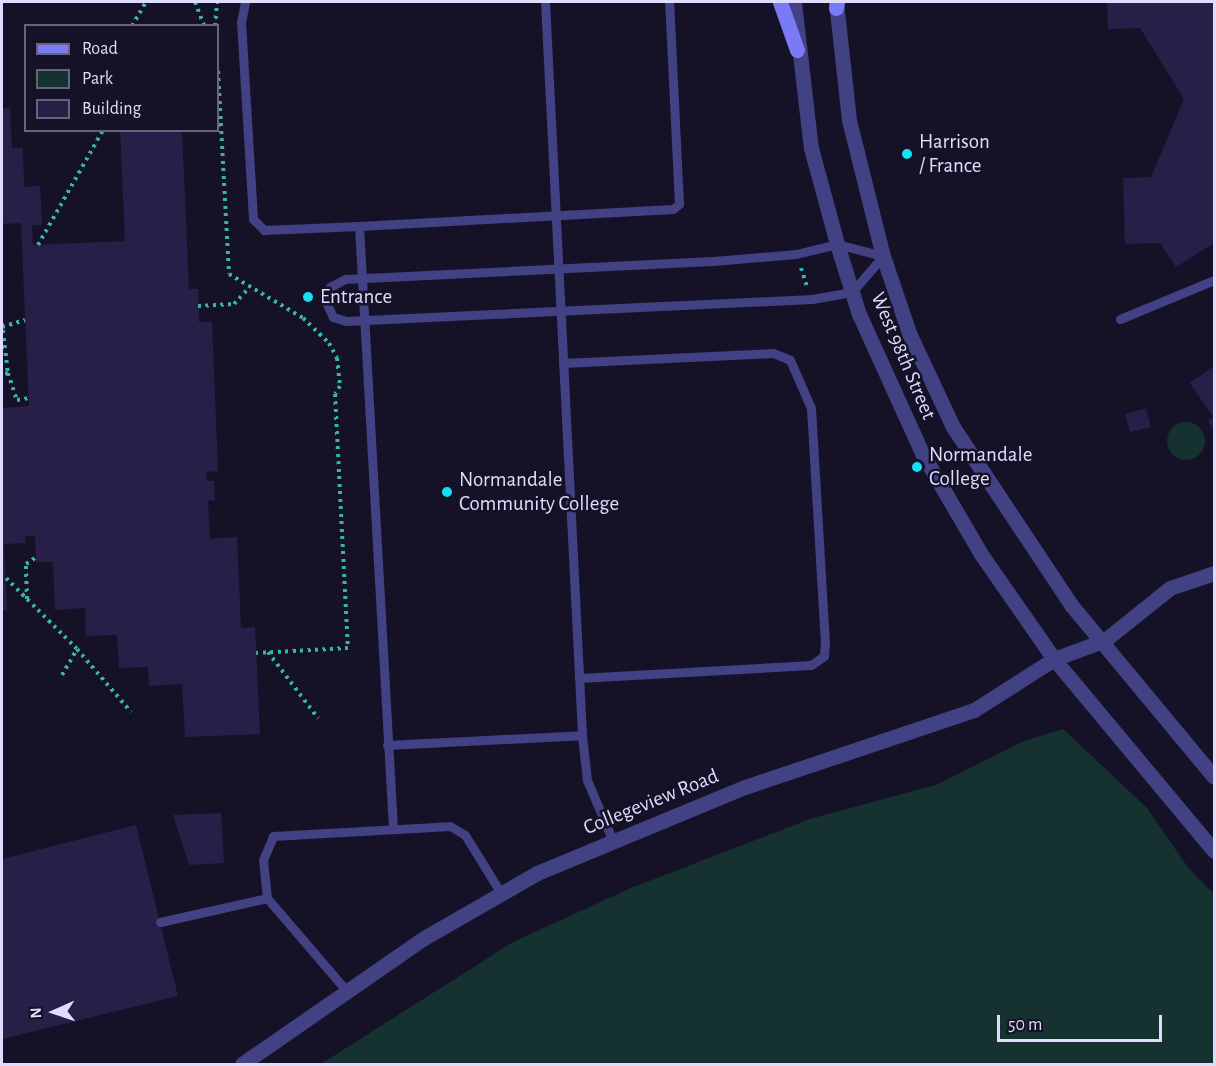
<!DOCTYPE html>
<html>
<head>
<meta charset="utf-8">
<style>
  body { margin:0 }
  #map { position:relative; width:1216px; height:1066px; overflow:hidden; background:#151228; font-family:"Alegreya Sans",sans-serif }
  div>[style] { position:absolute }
  .green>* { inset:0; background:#163230 }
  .round { border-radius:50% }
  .building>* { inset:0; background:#271f48 }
  .path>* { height:4px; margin-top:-2px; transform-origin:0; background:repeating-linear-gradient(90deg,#39b3a8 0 3px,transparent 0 7.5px) }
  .service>* { height:9px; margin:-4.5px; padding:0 4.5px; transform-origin:4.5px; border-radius:4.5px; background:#414184 }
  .minor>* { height:15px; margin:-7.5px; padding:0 7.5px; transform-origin:7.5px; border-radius:7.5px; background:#414184 }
  .tertiary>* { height:15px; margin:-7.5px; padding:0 7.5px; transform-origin:7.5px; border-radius:7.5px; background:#414184 }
  .secondary>* { height:15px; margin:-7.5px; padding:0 7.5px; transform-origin:7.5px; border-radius:7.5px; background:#7a7af6 }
  .dots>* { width:16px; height:16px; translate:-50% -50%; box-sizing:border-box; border:3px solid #151228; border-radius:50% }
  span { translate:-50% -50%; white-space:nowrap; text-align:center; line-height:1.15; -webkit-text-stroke:5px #151228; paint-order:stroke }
  .poi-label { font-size:21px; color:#dfdcfd }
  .left { translate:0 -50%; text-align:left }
  .street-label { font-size:21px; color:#dfdcfd }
  .frame { position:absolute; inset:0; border:3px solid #dfdcfd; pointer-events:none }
  .legend { position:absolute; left:24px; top:24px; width:195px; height:108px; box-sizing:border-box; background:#151228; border:2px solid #66637d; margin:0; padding:8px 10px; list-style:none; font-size:18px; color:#dfdcfd }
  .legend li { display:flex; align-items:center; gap:12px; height:30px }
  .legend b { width:30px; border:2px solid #66637d }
  .north { position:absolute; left:24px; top:982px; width:60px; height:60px; -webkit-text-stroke:4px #151228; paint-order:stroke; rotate:267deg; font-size:16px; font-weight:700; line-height:24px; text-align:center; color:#dfdcfd }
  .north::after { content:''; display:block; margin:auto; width:21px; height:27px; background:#dfdcfd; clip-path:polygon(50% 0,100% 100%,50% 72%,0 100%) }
  .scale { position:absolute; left:997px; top:1015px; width:165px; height:27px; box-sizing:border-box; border:3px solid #dfdcfd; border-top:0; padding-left:8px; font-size:18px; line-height:21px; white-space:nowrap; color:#dfdcfd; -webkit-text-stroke:4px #151228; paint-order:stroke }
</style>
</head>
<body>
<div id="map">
  <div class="green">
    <i class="round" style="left:1167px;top:422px;width:38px;height:38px"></i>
    <i style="clip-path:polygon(1063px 729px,1147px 808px,1189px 869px,1214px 894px,1214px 1064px,321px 1064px,513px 942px,631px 888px,813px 818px,936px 785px,1024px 741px)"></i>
  </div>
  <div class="building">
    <i style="clip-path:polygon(1107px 2px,1212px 2px,1214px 6px,1214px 243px,1176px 267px,1160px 243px,1125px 244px,1123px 178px,1151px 177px,1184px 99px,1140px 28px,1108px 29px)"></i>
    <i style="clip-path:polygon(10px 108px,12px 148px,23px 148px,24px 187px,40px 186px,42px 225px,32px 225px,33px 245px,125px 241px,120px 130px,182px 130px,189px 289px,198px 289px,199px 322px,212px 322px,218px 471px,206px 472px,207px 481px,214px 481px,215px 500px,208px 501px,210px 539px,237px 537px,241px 628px,255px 627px,260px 734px,185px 737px,182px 684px,149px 686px,148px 667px,119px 668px,117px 635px,86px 636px,85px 608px,55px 610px,53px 562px,36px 562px,35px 536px,25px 536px,26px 543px,4px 544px,7px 610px,2px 610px,2px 408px,29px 406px,21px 223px,2px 224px,2px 109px)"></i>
    <i style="clip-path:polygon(1214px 366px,1214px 431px,1208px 421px,1213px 417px,1190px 383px)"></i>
    <i style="clip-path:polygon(1146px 408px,1151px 427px,1130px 432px,1125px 414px)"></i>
    <i style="clip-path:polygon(221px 813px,224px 863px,189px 865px,173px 815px)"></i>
    <i style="clip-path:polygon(136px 825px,178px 996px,2px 1039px,2px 859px)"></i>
  </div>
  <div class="path">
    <i style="left:195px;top:2px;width:26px;rotate:69deg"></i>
    <i style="left:132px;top:26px;width:28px;rotate:-60deg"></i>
    <i style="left:215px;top:26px;width:24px;rotate:-85deg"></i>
    <i style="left:218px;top:71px;width:203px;rotate:86.9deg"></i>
    <i style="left:229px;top:274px;width:86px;rotate:30.7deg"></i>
    <i style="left:303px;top:318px;width:36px;rotate:44deg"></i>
    <i style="left:329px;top:343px;width:17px;rotate:62deg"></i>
    <i style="left:337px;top:358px;width:28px;rotate:84deg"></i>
    <i style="left:340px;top:386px;width:9px;rotate:122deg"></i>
    <i style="left:335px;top:394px;width:254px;rotate:87.1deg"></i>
    <i style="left:348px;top:648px;width:92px;rotate:176.9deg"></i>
    <i style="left:38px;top:245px;width:132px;rotate:-60.5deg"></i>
    <i style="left:801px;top:268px;width:19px;rotate:72deg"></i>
    <i style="left:198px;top:306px;width:36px;rotate:-3deg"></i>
    <i style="left:234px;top:304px;width:22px;rotate:-47deg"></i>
    <i style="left:2px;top:323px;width:50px;rotate:83.2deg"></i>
    <i style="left:8px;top:373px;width:6px;rotate:162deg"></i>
    <i style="left:2px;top:327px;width:24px;rotate:-17deg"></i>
    <i style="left:8px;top:373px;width:28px;rotate:72deg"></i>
    <i style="left:17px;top:400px;width:12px;rotate:-9deg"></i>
    <i style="left:6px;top:578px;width:100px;rotate:45deg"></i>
    <i style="left:27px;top:599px;width:35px;rotate:-92deg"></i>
    <i style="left:26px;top:564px;width:11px;rotate:-34deg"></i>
    <i style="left:268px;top:652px;width:83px;rotate:52.9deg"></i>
    <i style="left:62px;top:675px;width:30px;rotate:-60deg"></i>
    <i style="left:77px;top:649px;width:83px;rotate:49.4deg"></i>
  </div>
  <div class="service">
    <i style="left:245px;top:2px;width:20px;rotate:101deg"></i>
    <i style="left:241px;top:22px;width:197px;rotate:86.5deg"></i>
    <i style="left:253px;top:219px;width:16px;rotate:45deg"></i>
    <i style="left:264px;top:230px;width:95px;rotate:-2.4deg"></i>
    <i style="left:359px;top:226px;width:603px;rotate:86.77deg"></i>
    <i style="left:545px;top:2px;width:734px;rotate:87.11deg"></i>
    <i style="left:582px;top:735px;width:45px;rotate:83.7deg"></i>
    <i style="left:587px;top:780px;width:64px;rotate:67deg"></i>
    <i style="left:359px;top:226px;width:314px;rotate:-3.1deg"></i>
    <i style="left:673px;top:209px;width:8px;rotate:-40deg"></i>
    <i style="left:679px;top:204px;width:202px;rotate:-92.8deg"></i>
    <i style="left:837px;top:244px;width:48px;rotate:14.6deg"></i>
    <i style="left:883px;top:256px;width:48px;rotate:130.7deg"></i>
    <i style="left:852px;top:292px;width:41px;rotate:170.1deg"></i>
    <i style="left:812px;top:299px;width:467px;rotate:177.3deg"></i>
    <i style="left:346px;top:321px;width:14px;rotate:-163deg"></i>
    <i style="left:333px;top:317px;width:19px;rotate:-115deg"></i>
    <i style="left:325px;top:300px;width:14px;rotate:-69deg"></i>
    <i style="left:330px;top:287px;width:17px;rotate:-28deg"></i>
    <i style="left:345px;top:279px;width:368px;rotate:-2.8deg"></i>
    <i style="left:713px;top:261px;width:83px;rotate:-4.8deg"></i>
    <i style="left:796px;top:254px;width:42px;rotate:-13.7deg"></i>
    <i style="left:1120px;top:319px;width:102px;rotate:-22.5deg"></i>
    <i style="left:563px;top:363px;width:210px;rotate:-2.7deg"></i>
    <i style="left:773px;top:353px;width:18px;rotate:22deg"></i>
    <i style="left:790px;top:360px;width:52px;rotate:66.4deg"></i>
    <i style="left:811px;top:408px;width:234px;rotate:86.6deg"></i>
    <i style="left:825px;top:642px;width:14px;rotate:94deg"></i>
    <i style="left:824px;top:656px;width:16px;rotate:145deg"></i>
    <i style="left:811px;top:665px;width:232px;rotate:176.8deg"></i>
    <i style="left:387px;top:745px;width:195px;rotate:-2.9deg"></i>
    <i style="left:160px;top:922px;width:110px;rotate:-12.6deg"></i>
    <i style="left:345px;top:989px;width:120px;rotate:-130.6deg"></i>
    <i style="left:267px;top:898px;width:38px;rotate:-96deg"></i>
    <i style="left:263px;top:860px;width:26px;rotate:-67deg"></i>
    <i style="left:273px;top:836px;width:177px;rotate:-3.2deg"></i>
    <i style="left:450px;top:826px;width:17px;rotate:31deg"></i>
    <i style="left:465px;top:835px;width:68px;rotate:58.2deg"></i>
  </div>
  <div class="minor">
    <i style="left:1105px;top:640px;width:83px;rotate:-38.7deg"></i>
    <i style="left:1170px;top:588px;width:46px;rotate:-18.8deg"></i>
  </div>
  <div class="tertiary">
    <i style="left:794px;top:2px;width:147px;rotate:83.4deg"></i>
    <i style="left:811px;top:148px;width:99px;rotate:74.8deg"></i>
    <i style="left:837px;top:244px;width:73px;rotate:72.6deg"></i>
    <i style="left:859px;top:314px;width:153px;rotate:65.6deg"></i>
    <i style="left:922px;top:453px;width:117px;rotate:59.7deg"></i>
    <i style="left:981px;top:554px;width:128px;rotate:55.2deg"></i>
    <i style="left:1054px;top:659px;width:250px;rotate:50.2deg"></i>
    <i style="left:836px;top:2px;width:119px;rotate:83.7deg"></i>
    <i style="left:849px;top:120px;width:140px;rotate:76deg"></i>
    <i style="left:883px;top:256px;width:81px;rotate:71.3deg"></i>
    <i style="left:909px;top:333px;width:104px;rotate:64.9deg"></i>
    <i style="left:953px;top:427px;width:215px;rotate:56.4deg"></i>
    <i style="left:1072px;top:606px;width:222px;rotate:50.3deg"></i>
    <i style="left:242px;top:1064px;width:221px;rotate:-34.7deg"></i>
    <i style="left:424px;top:938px;width:130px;rotate:-29.9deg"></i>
    <i style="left:537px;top:873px;width:225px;rotate:-22.5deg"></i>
    <i style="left:745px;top:787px;width:242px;rotate:-18.6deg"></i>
    <i style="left:974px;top:710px;width:95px;rotate:-32.5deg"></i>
    <i style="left:1054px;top:659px;width:54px;rotate:-20.4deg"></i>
  </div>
  <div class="secondary">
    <i style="left:780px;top:2px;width:51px;rotate:70.5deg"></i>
    <i style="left:836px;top:8px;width:6px;rotate:-81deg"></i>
  </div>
  <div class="dots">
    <i style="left:907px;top:154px;background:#16dfef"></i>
    <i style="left:308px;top:297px;background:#16dfef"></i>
    <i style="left:917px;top:467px;background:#16dfef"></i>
    <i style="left:447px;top:492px;background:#16dfef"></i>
  </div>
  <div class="poi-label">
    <span class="left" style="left:919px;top:154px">Harrison<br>/ France</span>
    <span class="left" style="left:320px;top:297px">Entrance</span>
    <span class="left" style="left:929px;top:467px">Normandale<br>College</span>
    <span class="left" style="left:459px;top:492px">Normandale<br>Community College</span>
  </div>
  <div class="street-label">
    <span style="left:903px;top:356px;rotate:67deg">West 98th Street</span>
    <span style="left:651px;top:802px;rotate:-22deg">Collegeview Road</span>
  </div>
  <div class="frame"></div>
  <ul class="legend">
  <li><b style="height:8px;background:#7a7af6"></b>Road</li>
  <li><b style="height:16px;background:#163230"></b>Park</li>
  <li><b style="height:16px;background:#271f48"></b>Building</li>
  </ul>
  <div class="north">N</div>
  <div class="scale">50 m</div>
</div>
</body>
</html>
